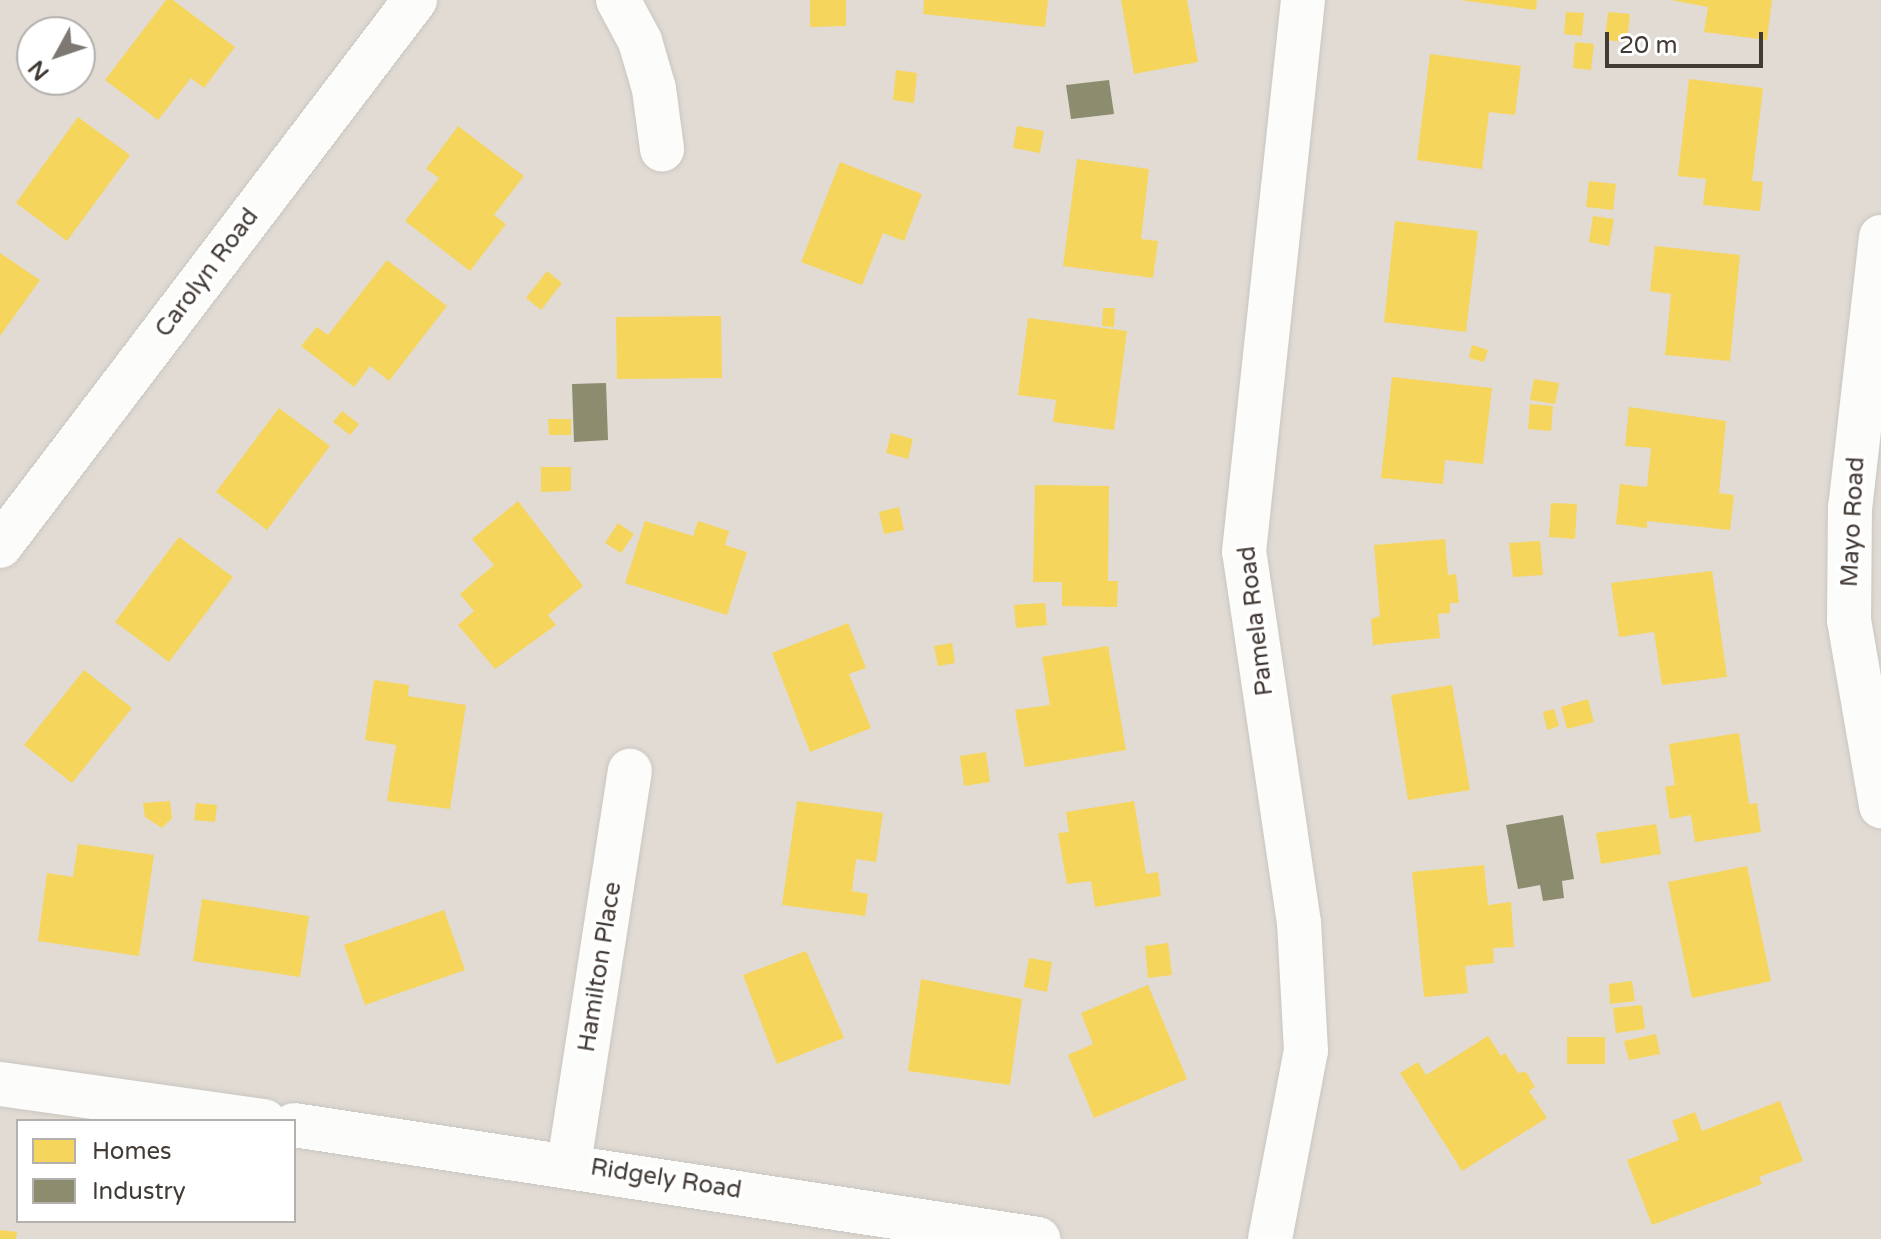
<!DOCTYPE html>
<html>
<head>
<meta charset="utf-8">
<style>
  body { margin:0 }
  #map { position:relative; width:1881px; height:1239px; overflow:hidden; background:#edeae6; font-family:"Varela Round",sans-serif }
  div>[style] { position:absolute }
  .residential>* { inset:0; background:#e1dbd3 }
  .homes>* { inset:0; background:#f6d55c }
  .industry>* { inset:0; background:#8c8c6e }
  .roads { filter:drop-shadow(0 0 2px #c9c6c2) drop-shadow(0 0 2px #c9c6c2) }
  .minor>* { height:44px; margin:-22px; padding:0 22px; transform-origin:22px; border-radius:22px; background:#fcfcfb }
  span { translate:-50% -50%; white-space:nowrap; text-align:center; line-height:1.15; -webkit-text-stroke:8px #fff; paint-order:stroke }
  .street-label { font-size:24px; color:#423a34 }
  .legend { position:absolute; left:16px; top:1119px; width:280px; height:104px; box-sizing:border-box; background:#fff; border:2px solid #b3b0ae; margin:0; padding:10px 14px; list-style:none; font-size:24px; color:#423a34 }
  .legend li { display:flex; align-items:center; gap:16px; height:40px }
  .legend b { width:40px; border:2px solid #b3b0ae }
  .north { position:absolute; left:16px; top:16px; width:80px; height:80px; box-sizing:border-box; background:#fff; border:2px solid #b3b0ae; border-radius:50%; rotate:230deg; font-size:22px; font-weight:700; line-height:32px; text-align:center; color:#423a34 }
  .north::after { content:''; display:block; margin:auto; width:28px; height:36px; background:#7e7872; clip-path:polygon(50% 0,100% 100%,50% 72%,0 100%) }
  .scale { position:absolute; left:1605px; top:32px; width:158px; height:36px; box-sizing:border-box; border:4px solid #423a34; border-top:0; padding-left:10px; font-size:24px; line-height:28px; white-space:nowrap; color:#423a34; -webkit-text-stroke:6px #fff; paint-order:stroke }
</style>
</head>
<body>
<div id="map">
  <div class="residential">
    <i style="clip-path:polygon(evenodd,0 0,1881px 0,1881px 1239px,0 1239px,0 0,32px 32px,80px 32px,80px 80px,32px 80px,32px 32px,0 0,18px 1121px,294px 1121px,294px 1221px,18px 1221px,18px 1121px)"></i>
  </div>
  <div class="homes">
    <i style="clip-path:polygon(166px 0,173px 0,235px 47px,204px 88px,191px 78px,158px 120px,105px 80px)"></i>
    <i style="clip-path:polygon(810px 0,846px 0,846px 26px,810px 27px)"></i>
    <i style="clip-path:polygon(924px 0,1048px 0,1045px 27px,923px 14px)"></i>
    <i style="clip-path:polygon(1121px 0,1187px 0,1198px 62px,1134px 74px)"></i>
    <i style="clip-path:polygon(1460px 0,1537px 0,1536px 10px)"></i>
    <i style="clip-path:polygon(1671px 0,1772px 0,1767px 40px,1704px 32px,1708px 7px)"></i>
    <i style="clip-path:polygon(1566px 12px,1584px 13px,1582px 36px,1564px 34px)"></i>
    <i style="clip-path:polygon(1608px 12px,1630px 14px,1627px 42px,1605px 40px)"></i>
    <i style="clip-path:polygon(1575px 42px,1594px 44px,1591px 70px,1573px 68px)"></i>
    <i style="clip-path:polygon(1430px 54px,1521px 66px,1515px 115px,1489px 112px,1482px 169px,1417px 160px)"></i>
    <i style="clip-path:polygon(896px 70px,917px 73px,914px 103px,893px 100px)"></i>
    <i style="clip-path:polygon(1689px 79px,1763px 88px,1752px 181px,1763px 182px,1760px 211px,1703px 205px,1706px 179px,1678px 176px)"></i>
    <i style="clip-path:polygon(78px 117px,130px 155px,67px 241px,16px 203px)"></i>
    <i style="clip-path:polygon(458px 126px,524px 176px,494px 215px,506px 224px,470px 271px,405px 221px,439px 178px,426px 169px)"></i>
    <i style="clip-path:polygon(1017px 126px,1044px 131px,1040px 153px,1013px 148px)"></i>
    <i style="clip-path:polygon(1077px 159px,1149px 169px,1141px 239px,1158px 241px,1153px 278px,1063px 266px)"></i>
    <i style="clip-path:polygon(840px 162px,922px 194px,904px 241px,883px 233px,862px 285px,801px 262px)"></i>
    <i style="clip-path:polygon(1589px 181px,1616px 184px,1613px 210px,1586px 207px)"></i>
    <i style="clip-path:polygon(1593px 216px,1614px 219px,1609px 246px,1589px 242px)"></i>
    <i style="clip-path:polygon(1395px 221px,1478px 231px,1466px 332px,1384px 322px)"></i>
    <i style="clip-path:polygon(1655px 246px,1740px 255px,1730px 361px,1665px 355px,1671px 294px,1650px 291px)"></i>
    <i style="clip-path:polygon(0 253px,40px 280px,0 336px)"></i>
    <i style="clip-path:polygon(387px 260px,447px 306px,389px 381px,370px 366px,354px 387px,301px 346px,317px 327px,328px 335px)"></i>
    <i style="clip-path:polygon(547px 271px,562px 283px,541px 310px,526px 298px)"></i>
    <i style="clip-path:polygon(1103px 308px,1115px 308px,1114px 327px,1102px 326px)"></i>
    <i style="clip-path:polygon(721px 316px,722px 378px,617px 379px,616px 317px)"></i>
    <i style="clip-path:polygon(1028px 318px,1127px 331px,1114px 430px,1053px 422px,1056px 400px,1018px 395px)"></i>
    <i style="clip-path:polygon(1472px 345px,1488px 350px,1484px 362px,1469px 358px)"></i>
    <i style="clip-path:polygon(1392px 377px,1492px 388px,1483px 464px,1445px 460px,1443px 484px,1381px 478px)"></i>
    <i style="clip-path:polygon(1534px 379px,1559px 383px,1555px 404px,1530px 400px)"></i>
    <i style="clip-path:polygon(1530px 404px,1553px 406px,1551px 431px,1528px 429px)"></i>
    <i style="clip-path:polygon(1629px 407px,1726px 421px,1719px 493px,1734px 495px,1730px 530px,1647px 521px,1647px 528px,1616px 524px,1620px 484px,1647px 487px,1651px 448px,1625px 446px)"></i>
    <i style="clip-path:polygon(279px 408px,330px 446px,267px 530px,216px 492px)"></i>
    <i style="clip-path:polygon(342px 411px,359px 424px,350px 435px,333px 422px)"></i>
    <i style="clip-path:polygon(548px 419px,571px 419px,571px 435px,549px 435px)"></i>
    <i style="clip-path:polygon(891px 433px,913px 439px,908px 459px,886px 453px)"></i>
    <i style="clip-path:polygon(541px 467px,571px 467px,571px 491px,541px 492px)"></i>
    <i style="clip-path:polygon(1035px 485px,1109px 486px,1108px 581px,1118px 581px,1117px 607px,1062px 606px,1062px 582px,1033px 582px)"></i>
    <i style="clip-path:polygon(518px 501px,583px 586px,548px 615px,556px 625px,495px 669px,458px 625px,474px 611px,460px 594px,494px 565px,472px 539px)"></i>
    <i style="clip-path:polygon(1551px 503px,1577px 504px,1575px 539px,1549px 537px)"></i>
    <i style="clip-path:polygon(899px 507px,904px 530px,884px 534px,879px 512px)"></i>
    <i style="clip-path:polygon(645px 521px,693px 536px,698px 521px,729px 531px,725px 545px,747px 552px,727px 615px,625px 583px)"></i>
    <i style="clip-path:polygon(618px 523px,634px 534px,621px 553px,605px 543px)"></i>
    <i style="clip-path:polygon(179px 537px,233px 577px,169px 662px,115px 622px)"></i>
    <i style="clip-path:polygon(1445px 539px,1448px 575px,1456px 574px,1459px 603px,1450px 603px,1450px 613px,1438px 614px,1440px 638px,1373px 645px,1371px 619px,1380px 616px,1374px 545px)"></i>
    <i style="clip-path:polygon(1540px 541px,1543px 575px,1513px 577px,1509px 543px)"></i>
    <i style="clip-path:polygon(1712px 571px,1727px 677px,1662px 685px,1654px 632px,1619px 637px,1611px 583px)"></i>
    <i style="clip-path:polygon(1045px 603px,1047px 625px,1016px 628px,1014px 605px)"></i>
    <i style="clip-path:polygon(848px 623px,866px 668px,849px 674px,871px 728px,810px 752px,772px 653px)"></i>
    <i style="clip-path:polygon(952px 643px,955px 663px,938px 666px,934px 646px)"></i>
    <i style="clip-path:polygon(1108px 646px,1126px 750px,1025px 767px,1015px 710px,1050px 705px,1042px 657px)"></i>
    <i style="clip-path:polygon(84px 670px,132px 708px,72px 783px,24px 745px)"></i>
    <i style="clip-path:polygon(374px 680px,409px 685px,408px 696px,466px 705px,450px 809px,387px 801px,396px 745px,365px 740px)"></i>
    <i style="clip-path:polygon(1452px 685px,1470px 790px,1408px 800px,1391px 695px)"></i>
    <i style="clip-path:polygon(1588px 699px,1594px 722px,1567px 729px,1561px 707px)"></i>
    <i style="clip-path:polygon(1554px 709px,1559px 726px,1547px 730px,1543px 712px)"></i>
    <i style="clip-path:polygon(1739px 733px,1749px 804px,1757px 803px,1761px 832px,1695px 842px,1691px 815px,1670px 819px,1665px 787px,1675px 785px,1669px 744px)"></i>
    <i style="clip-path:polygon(986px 752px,990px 782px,964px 786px,960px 756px)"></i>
    <i style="clip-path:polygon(170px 801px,172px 818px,162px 828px,145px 817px,143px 803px)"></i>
    <i style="clip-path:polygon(797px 801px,883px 813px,876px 862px,856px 859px,852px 891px,868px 894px,865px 916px,782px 905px)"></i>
    <i style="clip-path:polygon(1134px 801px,1146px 874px,1158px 872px,1161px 896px,1095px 907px,1091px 881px,1067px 884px,1058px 833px,1069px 832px,1066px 812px)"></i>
    <i style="clip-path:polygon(196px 803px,217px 805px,215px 822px,194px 820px)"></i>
    <i style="clip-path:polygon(1656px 824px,1661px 854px,1601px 864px,1596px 833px)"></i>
    <i style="clip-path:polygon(78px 844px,154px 855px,139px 956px,38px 941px,47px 873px,73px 877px)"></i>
    <i style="clip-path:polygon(1484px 865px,1488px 905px,1511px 902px,1514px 947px,1493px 948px,1494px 963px,1465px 966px,1468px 993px,1424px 997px,1412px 872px)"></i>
    <i style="clip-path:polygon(1747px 866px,1771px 981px,1692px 998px,1668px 882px)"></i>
    <i style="clip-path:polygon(202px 899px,309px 916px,300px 977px,193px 961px)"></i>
    <i style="clip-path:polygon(444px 910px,465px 970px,365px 1005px,344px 945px)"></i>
    <i style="clip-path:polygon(1168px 943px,1172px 975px,1148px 978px,1145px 946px)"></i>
    <i style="clip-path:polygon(806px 951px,844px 1038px,777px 1064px,743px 975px)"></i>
    <i style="clip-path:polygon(1029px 958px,1052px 962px,1047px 992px,1024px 987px)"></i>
    <i style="clip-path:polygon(921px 979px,1022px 999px,1010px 1085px,908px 1071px)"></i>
    <i style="clip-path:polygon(1632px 981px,1635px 1001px,1610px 1004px,1609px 984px)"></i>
    <i style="clip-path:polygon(1148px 985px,1187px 1079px,1094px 1118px,1068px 1055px,1093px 1044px,1081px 1013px)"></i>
    <i style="clip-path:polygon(1642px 1005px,1645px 1029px,1616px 1033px,1613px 1008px)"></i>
    <i style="clip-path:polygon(1656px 1034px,1660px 1054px,1629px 1060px,1624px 1041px)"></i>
    <i style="clip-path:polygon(1488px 1036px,1501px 1056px,1505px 1053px,1518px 1073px,1526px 1072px,1535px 1087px,1529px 1091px,1547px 1118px,1462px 1171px,1400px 1073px,1418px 1062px,1426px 1075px)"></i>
    <i style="clip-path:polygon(1567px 1037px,1605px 1037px,1605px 1064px,1567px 1064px)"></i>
    <i style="clip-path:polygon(1780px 1101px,1803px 1161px,1759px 1177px,1762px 1184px,1652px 1225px,1627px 1160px,1679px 1140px,1672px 1121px,1695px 1112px,1702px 1131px)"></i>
    <i style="clip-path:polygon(0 1230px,17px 1232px,16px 1239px,0 1239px)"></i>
  </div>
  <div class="industry">
    <i style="clip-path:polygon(1109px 80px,1114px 114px,1071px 119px,1066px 85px)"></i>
    <i style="clip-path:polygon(606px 383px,608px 440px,574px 442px,572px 384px)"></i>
    <i style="clip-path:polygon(1563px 815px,1574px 879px,1562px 881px,1564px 898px,1543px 901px,1540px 885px,1518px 889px,1506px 825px)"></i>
  </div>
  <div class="roads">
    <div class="minor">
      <i style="left:618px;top:0;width:47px;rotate:61.8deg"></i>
      <i style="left:640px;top:41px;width:50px;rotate:73.7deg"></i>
      <i style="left:654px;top:89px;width:61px;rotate:82.4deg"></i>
      <i style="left:1881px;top:237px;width:272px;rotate:96.5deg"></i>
      <i style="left:1850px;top:507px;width:113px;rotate:90.5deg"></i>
      <i style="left:1849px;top:620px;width:189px;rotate:80.2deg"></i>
      <i style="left:0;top:546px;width:686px;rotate:-52.76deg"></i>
      <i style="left:0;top:1084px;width:267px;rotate:8deg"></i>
      <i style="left:294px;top:1125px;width:753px;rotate:8.71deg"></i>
      <i style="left:569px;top:1164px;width:398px;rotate:-81.2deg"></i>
      <i style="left:1270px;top:1239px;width:191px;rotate:-79.2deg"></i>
      <i style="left:1306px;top:1051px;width:128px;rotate:-93.1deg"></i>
      <i style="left:1299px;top:923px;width:375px;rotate:-98.4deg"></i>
      <i style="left:1244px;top:552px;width:555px;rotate:-83.9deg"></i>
    </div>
  </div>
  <div class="street-label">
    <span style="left:207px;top:273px;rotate:-53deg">Carolyn Road</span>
    <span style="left:1853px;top:522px;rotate:-87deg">Mayo Road</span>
    <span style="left:1256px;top:621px;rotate:-97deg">Pamela Road</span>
    <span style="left:600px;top:967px;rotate:-81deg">Hamilton Place</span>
    <span style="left:666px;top:1179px;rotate:9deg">Ridgely Road</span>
  </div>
  <ul class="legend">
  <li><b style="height:22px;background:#f6d55c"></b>Homes</li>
  <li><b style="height:22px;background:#8c8c6e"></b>Industry</li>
  </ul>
  <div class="north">N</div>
  <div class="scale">20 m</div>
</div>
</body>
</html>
